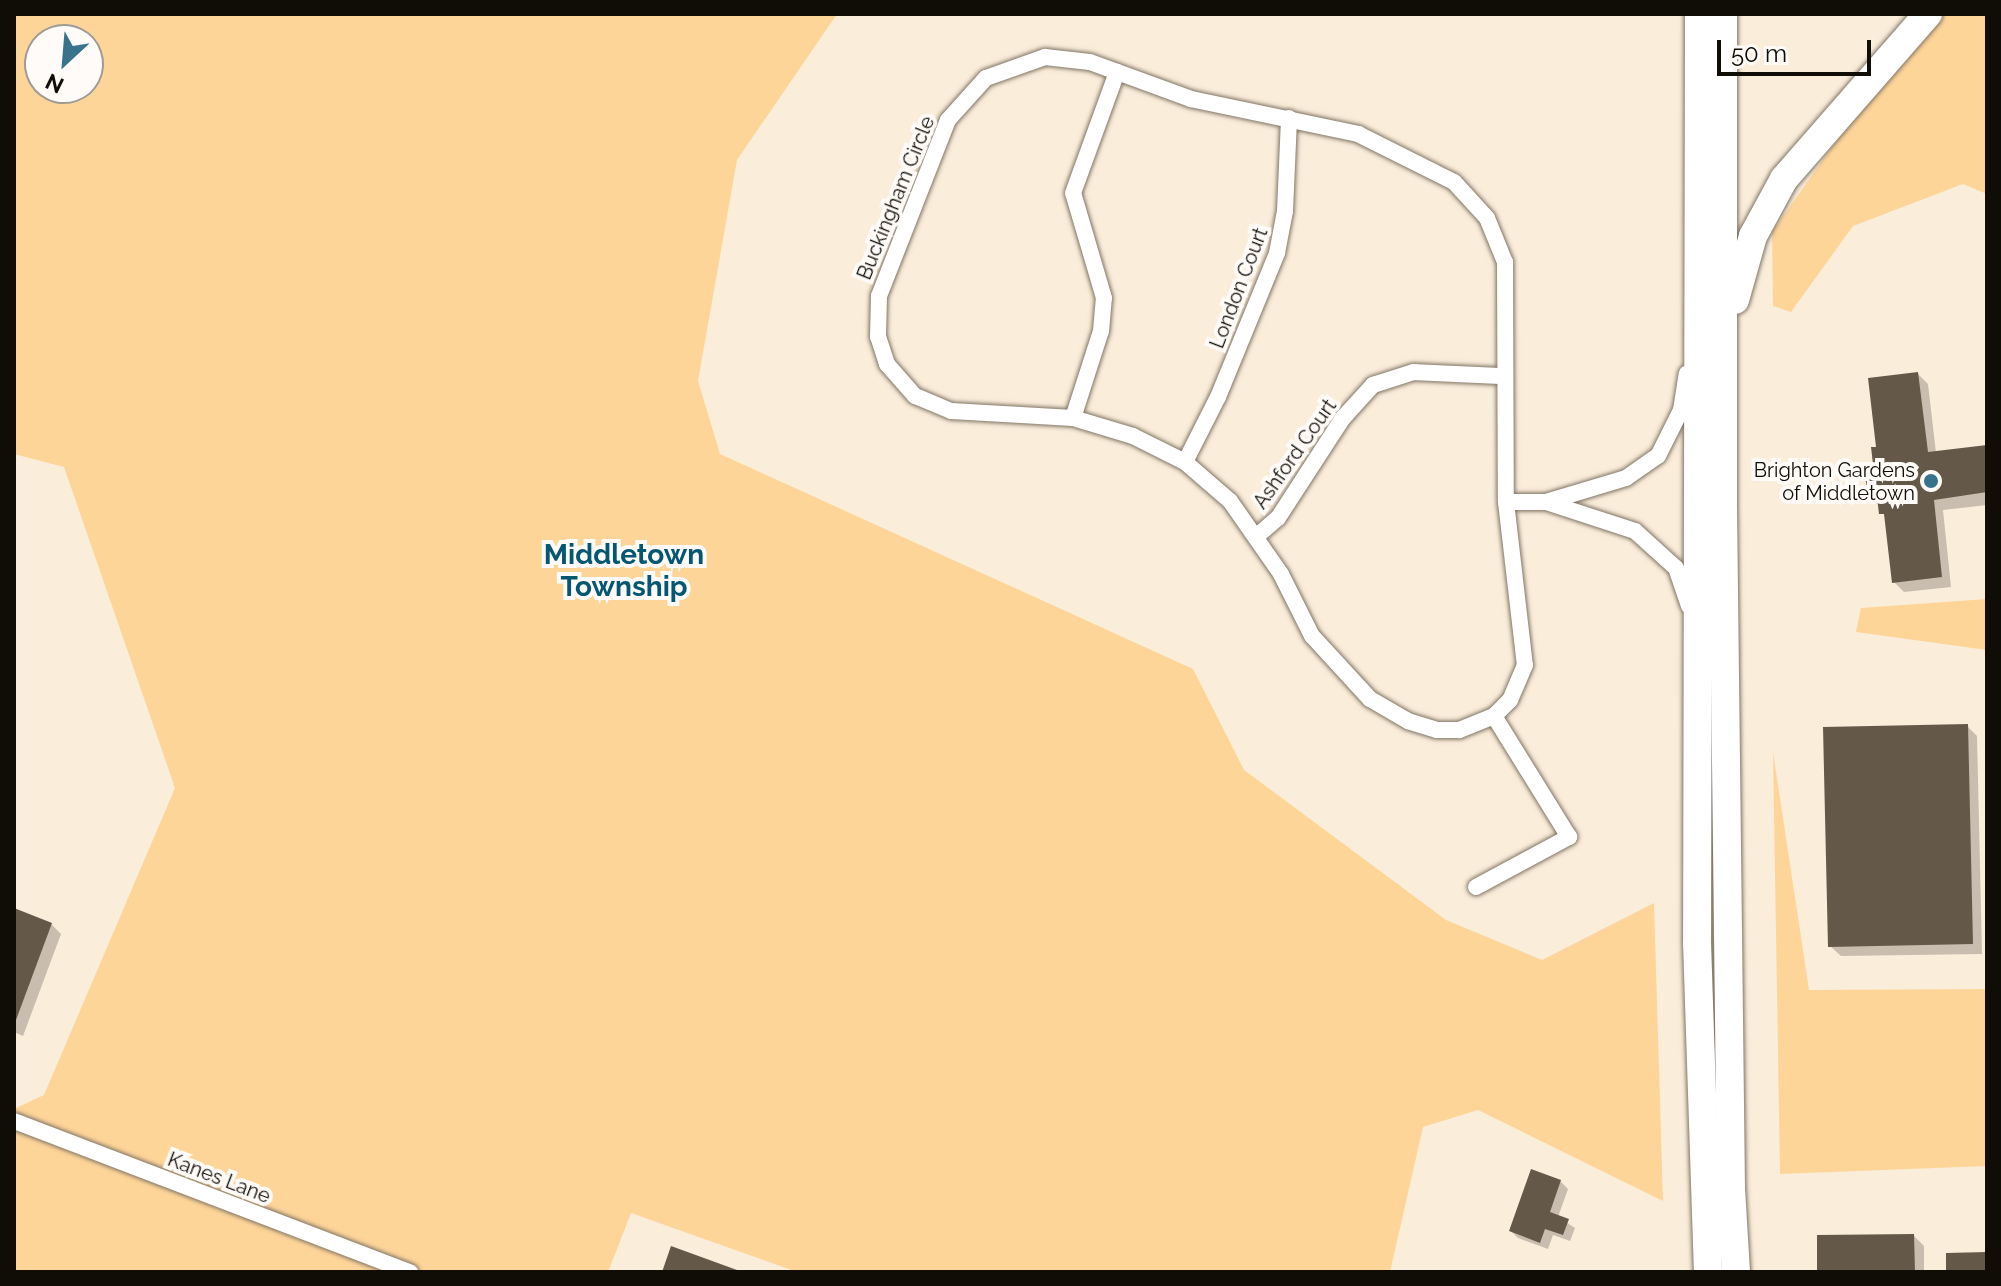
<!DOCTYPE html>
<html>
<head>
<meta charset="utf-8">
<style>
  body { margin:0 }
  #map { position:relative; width:2001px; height:1286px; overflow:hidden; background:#faedda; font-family:Raleway,sans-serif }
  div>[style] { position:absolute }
  .green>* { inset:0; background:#fed599 }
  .shadow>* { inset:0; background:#0003 }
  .building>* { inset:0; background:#645949 }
  .roads { filter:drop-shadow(0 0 2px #817565) drop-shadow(0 0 2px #817565) }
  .minor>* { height:16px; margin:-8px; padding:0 8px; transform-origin:8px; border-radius:8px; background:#fff }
  .trunk>* { height:28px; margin:-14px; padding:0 14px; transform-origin:14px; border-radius:14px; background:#fff }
  .dots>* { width:22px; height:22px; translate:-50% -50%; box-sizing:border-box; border:4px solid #fefbf8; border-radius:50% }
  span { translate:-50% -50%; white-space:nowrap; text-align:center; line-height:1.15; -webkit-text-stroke:8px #fefbf8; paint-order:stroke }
  .street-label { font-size:20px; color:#100c06 }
  .poi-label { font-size:20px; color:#100c06 }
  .right { translate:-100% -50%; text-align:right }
  .district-label { font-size:28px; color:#045770; font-weight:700 }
  .frame { position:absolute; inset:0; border:16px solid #100c06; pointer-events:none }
  .north { position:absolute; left:24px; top:24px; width:80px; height:80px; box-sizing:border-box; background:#fefbf8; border:2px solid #9f9b97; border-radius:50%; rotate:206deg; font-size:22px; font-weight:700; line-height:32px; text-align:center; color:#100c06 }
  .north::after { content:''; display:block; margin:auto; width:28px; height:36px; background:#37738a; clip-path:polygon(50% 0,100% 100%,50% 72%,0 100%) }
  .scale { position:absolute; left:1717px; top:40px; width:154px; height:36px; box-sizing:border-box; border:4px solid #100c06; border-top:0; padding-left:10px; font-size:24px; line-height:28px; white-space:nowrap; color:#100c06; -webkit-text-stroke:6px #fefbf8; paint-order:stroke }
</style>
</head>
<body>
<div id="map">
  <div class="green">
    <i style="clip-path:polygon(evenodd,14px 14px,837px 14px,737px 160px,698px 381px,720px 454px,1193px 669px,1244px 770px,1446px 920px,1542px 960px,1654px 903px,1663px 1201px,1478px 1110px,1423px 1127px,1390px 1272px,797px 1272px,631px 1213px,608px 1272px,14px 1272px,14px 1109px,44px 1095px,175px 788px,64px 467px,14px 454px,14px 14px,40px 40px,88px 40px,88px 88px,40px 88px,40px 40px)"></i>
    <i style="clip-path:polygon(1926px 14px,1987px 14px,1987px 194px,1963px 184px,1853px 226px,1791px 312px,1773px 306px,1772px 232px)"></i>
    <i style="clip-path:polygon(1987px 599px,1987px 650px,1856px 632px,1861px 608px)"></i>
    <i style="clip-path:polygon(1773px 752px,1809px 990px,1987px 989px,1987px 1166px,1780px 1174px)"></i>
  </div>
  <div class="shadow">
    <i style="clip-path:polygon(1918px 374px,1928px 384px,1936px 453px,1987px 447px,1987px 505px,1943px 510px,1951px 587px,1904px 592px,1894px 582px,1887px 520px,1869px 489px,1879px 448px)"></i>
    <i style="clip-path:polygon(1967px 726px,1977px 736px,1982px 954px,1841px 956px,1830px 946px)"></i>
    <i style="clip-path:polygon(14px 910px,51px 924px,61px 934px,23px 1036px,14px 1032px)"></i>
    <i style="clip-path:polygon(1560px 1181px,1568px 1189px,1558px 1217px,1575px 1228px,1570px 1241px,1553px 1235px,1548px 1249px,1518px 1238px,1511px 1231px)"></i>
    <i style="clip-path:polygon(1914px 1236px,1924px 1246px,1924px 1272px,1819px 1272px)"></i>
  </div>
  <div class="building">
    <i style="clip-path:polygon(1918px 372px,1928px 452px,1987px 445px,1987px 492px,1934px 500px,1942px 577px,1892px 583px,1884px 514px,1879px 514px,1876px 489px,1867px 490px,1865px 474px,1874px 473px,1871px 447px,1876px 447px,1868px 378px)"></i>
    <i style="clip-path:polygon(1968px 724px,1973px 944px,1828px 947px,1823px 727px)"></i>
    <i style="clip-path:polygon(14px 908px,52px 923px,16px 1020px,14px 1020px)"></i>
    <i style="clip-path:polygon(1531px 1169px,1561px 1180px,1550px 1212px,1569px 1219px,1563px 1235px,1545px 1229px,1540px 1243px,1509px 1231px)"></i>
    <i style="clip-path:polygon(1914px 1234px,1915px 1272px,1817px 1272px,1817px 1235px)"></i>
    <i style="clip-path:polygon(671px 1246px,737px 1270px,737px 1272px,662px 1272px)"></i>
    <i style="clip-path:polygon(1987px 1252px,1987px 1272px,1946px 1272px,1946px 1253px)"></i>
  </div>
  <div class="roads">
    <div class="minor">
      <i style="left:1045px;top:57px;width:45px;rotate:6.3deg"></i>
      <i style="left:1090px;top:62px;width:108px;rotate:20.1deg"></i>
      <i style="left:1191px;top:99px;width:171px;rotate:11.8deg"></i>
      <i style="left:1358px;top:134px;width:107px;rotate:26.6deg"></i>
      <i style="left:1454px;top:182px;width:49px;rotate:47.5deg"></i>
      <i style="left:1487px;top:218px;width:48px;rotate:67.8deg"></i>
      <i style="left:1505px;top:262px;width:240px;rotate:89.8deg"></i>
      <i style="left:1506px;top:502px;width:164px;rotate:83.4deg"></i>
      <i style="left:1525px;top:665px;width:38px;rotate:113deg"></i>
      <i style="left:1510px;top:700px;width:23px;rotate:135deg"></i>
      <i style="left:1494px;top:716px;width:38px;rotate:158deg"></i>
      <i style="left:1459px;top:730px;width:22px;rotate:180deg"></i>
      <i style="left:1437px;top:730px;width:30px;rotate:-163deg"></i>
      <i style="left:1408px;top:721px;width:44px;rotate:-149.9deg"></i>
      <i style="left:1370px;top:699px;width:86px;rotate:-132.6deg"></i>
      <i style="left:1312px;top:636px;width:69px;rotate:-116.6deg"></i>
      <i style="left:1281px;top:574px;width:89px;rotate:-124.9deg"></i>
      <i style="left:1230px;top:501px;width:60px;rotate:-139.1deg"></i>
      <i style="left:1185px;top:462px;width:58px;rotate:-153.4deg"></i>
      <i style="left:1133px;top:436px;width:63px;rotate:-163.3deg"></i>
      <i style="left:1073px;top:418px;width:122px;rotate:-176.7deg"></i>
      <i style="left:951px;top:411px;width:39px;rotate:-157deg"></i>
      <i style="left:915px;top:396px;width:43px;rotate:-131.2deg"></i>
      <i style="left:887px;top:364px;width:28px;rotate:-108deg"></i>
      <i style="left:878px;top:337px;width:41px;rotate:-88.6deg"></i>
      <i style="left:879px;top:296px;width:189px;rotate:-68.6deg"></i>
      <i style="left:948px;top:120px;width:57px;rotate:-47.9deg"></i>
      <i style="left:986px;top:78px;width:63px;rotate:-19.6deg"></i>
      <i style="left:1073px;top:418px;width:91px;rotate:-72.2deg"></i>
      <i style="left:1101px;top:331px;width:33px;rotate:-85deg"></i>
      <i style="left:1104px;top:298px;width:109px;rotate:-106.4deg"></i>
      <i style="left:1073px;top:193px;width:129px;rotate:-70deg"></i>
      <i style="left:1185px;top:462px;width:73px;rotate:-63.1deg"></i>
      <i style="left:1218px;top:397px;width:156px;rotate:-67.7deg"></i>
      <i style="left:1277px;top:253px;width:43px;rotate:-79.2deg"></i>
      <i style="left:1285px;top:211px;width:93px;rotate:-87.5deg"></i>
      <i style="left:1506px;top:502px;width:40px"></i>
      <i style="left:1546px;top:502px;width:94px;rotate:18deg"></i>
      <i style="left:1635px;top:531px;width:55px;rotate:42.1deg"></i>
      <i style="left:1676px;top:568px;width:40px;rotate:71.1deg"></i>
      <i style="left:1546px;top:502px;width:84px;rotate:-16.7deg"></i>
      <i style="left:1626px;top:478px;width:39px;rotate:-35deg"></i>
      <i style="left:1658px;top:456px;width:51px;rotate:-63.4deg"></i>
      <i style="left:1681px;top:410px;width:37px;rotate:-81deg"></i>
      <i style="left:1257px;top:536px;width:28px;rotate:-41deg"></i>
      <i style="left:1278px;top:518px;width:119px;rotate:-57deg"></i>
      <i style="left:1343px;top:418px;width:45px;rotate:-47.7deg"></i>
      <i style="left:1373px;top:385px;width:43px;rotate:-17.6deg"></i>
      <i style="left:1414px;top:372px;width:89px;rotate:2.6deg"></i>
      <i style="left:1476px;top:887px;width:106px;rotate:-28.3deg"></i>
      <i style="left:1569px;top:837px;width:142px;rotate:-121.8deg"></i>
      <i style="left:14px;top:1121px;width:424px;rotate:20.9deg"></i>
    </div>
    <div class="trunk">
      <i style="left:1699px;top:14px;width:928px;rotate:90.12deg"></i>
      <i style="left:1697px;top:942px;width:330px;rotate:88.1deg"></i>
      <i style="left:1723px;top:14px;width:491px;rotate:90deg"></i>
      <i style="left:1723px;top:505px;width:683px;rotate:89.33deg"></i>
      <i style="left:1731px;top:1188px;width:84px;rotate:86.6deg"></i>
      <i style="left:1735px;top:300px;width:66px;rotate:-74.3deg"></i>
      <i style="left:1753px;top:236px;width:65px;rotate:-61.5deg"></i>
      <i style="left:1784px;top:179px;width:219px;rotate:-48.9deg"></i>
    </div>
  </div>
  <div class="dots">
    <i style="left:1931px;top:481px;background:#37738a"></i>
  </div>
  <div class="street-label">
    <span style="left:896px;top:198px;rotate:-68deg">Buckingham Circle</span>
    <span style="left:1239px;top:288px;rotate:-69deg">London Court</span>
    <span style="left:1295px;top:454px;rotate:-55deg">Ashford Court</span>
    <span style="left:219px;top:1178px;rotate:21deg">Kanes Lane</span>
  </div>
  <div class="poi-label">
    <span class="right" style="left:1915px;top:482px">Brighton Gardens<br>of Middletown</span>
  </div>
  <div class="district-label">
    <span style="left:624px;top:571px">Middletown<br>Township</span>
  </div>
  <div class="frame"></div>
  <div class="north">N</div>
  <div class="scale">50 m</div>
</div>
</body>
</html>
